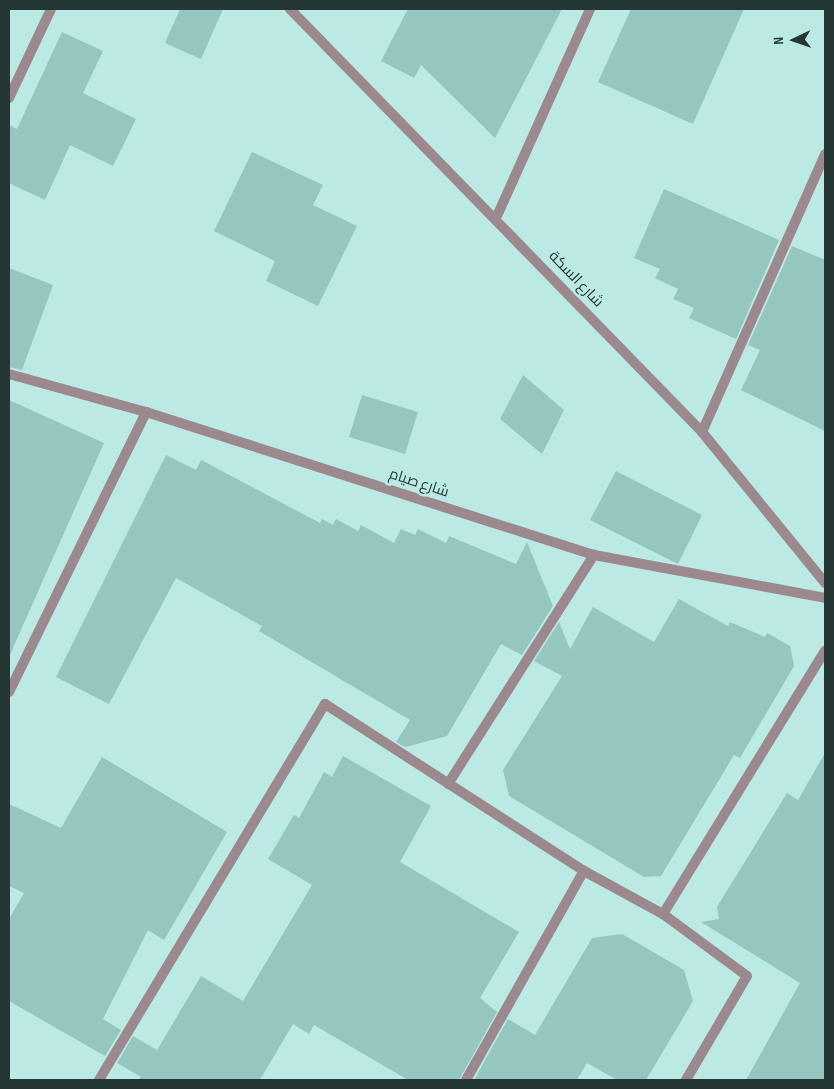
<!DOCTYPE html>
<html>
<head>
<meta charset="utf-8">
<style>
  body { margin:0 }
  #map { position:relative; width:834px; height:1089px; overflow:hidden; background:#bbe9e3; font-family:"Sofia Sans Condensed",Cairo,sans-serif }
  div>[style] { position:absolute }
  .building>* { inset:0; background:#95c7c0 }
  .street>* { height:10px; margin:-5px; padding:0 5px; transform-origin:5px; border-radius:5px; background:#9c898d }
  span { translate:-50% -50%; white-space:nowrap; text-align:center; line-height:1.15; -webkit-text-stroke:5px #bbe9e3; paint-order:stroke }
  .street-label { font-size:15px; color:#243734 }
  .frame { position:absolute; inset:0; border:10px solid #243734; pointer-events:none }
  .north { position:absolute; left:769px; top:15px; width:50px; height:50px; -webkit-text-stroke:4px #bbe9e3; paint-order:stroke; rotate:267deg; font-size:14px; font-weight:700; line-height:20px; text-align:center; color:#243734 }
  .north::after { content:''; display:block; margin:auto; width:18px; height:22px; background:#243734; clip-path:polygon(50% 0,100% 100%,50% 72%,0 100%) }
</style>
</head>
<body>
<div id="map">
  <div class="building">
    <i style="clip-path:polygon(180px 9px,223px 9px,201px 59px,165px 43px)"></i>
    <i style="clip-path:polygon(408px 9px,562px 9px,495px 138px,421px 65px,414px 78px,381px 61px)"></i>
    <i style="clip-path:polygon(631px 9px,744px 9px,693px 124px,598px 82px)"></i>
    <i style="clip-path:polygon(62px 32px,103px 51px,83px 93px,136px 119px,113px 166px,70px 145px,45px 200px,9px 183px,9px 125px,17px 129px)"></i>
    <i style="clip-path:polygon(252px 152px,323px 185px,313px 205px,357px 226px,318px 306px,266px 281px,275px 261px,214px 231px)"></i>
    <i style="clip-path:polygon(664px 189px,779px 240px,736px 339px,689px 318px,694px 308px,673px 299px,678px 289px,655px 278px,660px 269px,634px 258px)"></i>
    <i style="clip-path:polygon(792px 246px,825px 260px,825px 431px,741px 390px,760px 350px,748px 345px)"></i>
    <i style="clip-path:polygon(9px 268px,53px 285px,22px 370px,9px 367px)"></i>
    <i style="clip-path:polygon(523px 375px,564px 410px,542px 454px,500px 419px)"></i>
    <i style="clip-path:polygon(362px 395px,418px 412px,405px 454px,349px 437px)"></i>
    <i style="clip-path:polygon(9px 400px,104px 443px,9px 657px)"></i>
    <i style="clip-path:polygon(166px 455px,196px 470px,201px 460px,320px 523px,322px 519px,333px 525px,336px 519px,358px 531px,361px 525px,394px 543px,401px 529px,415px 535px,418px 529px,446px 543px,449px 536px,516px 564px,527px 542px,553px 606px,522px 655px,501px 644px,447px 736px,405px 747px,396px 742px,410px 720px,259px 631px,262px 626px,176px 578px,109px 704px,56px 677px)"></i>
    <i style="clip-path:polygon(616px 471px,702px 515px,678px 564px,590px 520px)"></i>
    <i style="clip-path:polygon(679px 599px,728px 626px,730px 622px,765px 637px,767px 633px,790px 646px,794px 666px,740px 758px,734px 755px,661px 876px,644px 877px,509px 796px,503px 770px,562px 676px,534px 661px,559px 622px,570px 649px,593px 607px,654px 642px)"></i>
    <i style="clip-path:polygon(825px 753px,825px 1080px,746px 1080px,800px 983px,701px 922px,719px 919px,717px 907px,787px 793px,798px 800px)"></i>
    <i style="clip-path:polygon(343px 756px,431px 806px,400px 862px,519px 932px,480px 998px,497px 1012px,459px 1080px,408px 1080px,314px 1025px,309px 1034px,293px 1024px,260px 1080px,139px 1080px,141px 1077px,117px 1063px,133px 1036px,157px 1050px,201px 976px,243px 1001px,312px 885px,268px 859px,294px 815px,299px 818px,324px 772px,332px 777px)"></i>
    <i style="clip-path:polygon(102px 757px,227px 832px,164px 940px,148px 930px,103px 1019px,121px 1030px,105px 1056px,9px 1001px,9px 919px,24px 893px,9px 886px,9px 804px,61px 828px)"></i>
    <i style="clip-path:polygon(622px 934px,684px 970px,693px 1001px,646px 1080px,617px 1080px,587px 1063px,577px 1080px,474px 1080px,508px 1019px,535px 1035px,592px 938px)"></i>
  </div>
  <div class="street">
    <i style="left:290px;top:9px;width:590px;rotate:45.75deg"></i>
    <i style="left:702px;top:432px;width:195px;rotate:50.8deg"></i>
    <i style="left:9px;top:98px;width:98px;rotate:-64.7deg"></i>
    <i style="left:497px;top:216px;width:227px;rotate:-65.8deg"></i>
    <i style="left:9px;top:374px;width:142px;rotate:15.5deg"></i>
    <i style="left:146px;top:412px;width:470px;rotate:17.7deg"></i>
    <i style="left:594px;top:555px;width:235px;rotate:10.5deg"></i>
    <i style="left:702px;top:432px;width:304px;rotate:-66.1deg"></i>
    <i style="left:9px;top:692px;width:312px;rotate:-63.9deg"></i>
    <i style="left:448px;top:784px;width:272px;rotate:-57.5deg"></i>
    <i style="left:663px;top:914px;width:104px;rotate:36.4deg"></i>
    <i style="left:747px;top:976px;width:121px;rotate:120.4deg"></i>
    <i style="left:99px;top:1080px;width:439px;rotate:-59deg"></i>
    <i style="left:325px;top:704px;width:308px;rotate:32.8deg"></i>
    <i style="left:466px;top:1080px;width:240px;rotate:-60.6deg"></i>
    <i style="left:584px;top:871px;width:90px;rotate:28.6deg"></i>
    <i style="left:663px;top:914px;width:309px;rotate:-58.4deg"></i>
  </div>
  <div class="street-label">
    <span style="left:576px;top:279px;rotate:46deg">شارع السكة</span>
    <span style="left:419px;top:483px;rotate:18deg">شارع صيام</span>
  </div>
  <div class="frame"></div>
  <div class="north">N</div>
</div>
</body>
</html>
